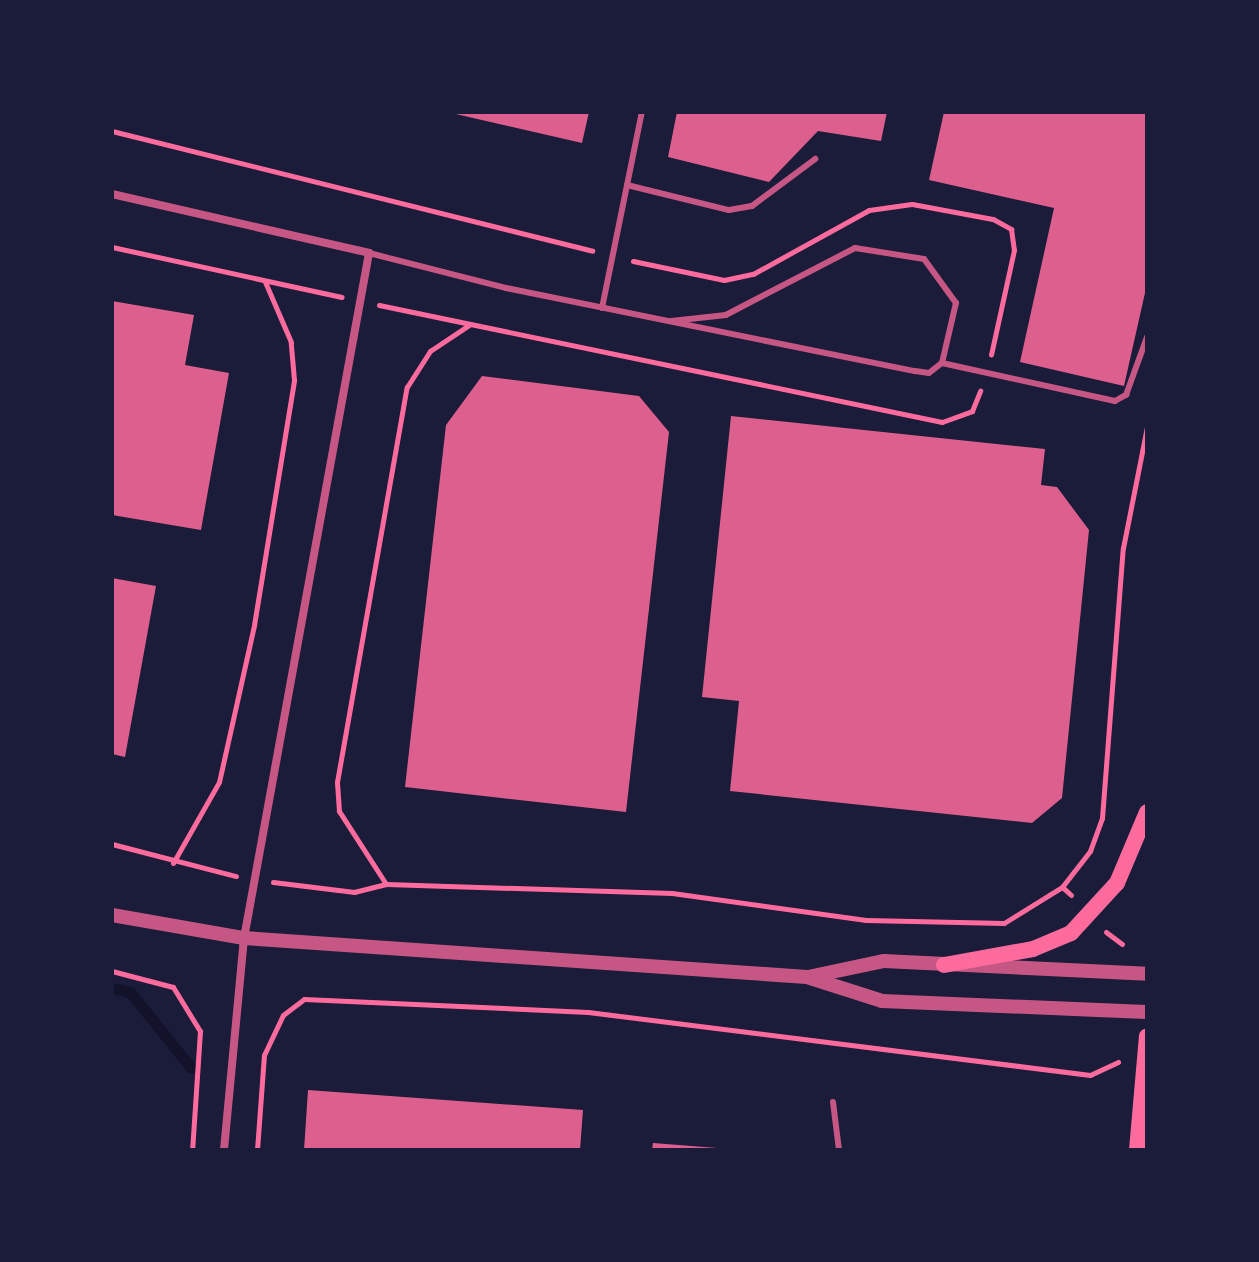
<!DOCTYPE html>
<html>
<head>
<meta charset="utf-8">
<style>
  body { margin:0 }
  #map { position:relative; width:1259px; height:1262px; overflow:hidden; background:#1b1b3a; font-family:Figtree,sans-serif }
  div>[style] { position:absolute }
  .stream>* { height:11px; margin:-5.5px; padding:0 5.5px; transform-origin:5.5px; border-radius:5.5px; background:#12122b }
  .building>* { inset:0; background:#dd5f8e }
  .path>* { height:5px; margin:-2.5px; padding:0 2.5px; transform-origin:2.5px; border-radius:2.5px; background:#ff6b9d }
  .service>* { height:6px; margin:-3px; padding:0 3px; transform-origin:3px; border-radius:3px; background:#c65784 }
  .minor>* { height:8px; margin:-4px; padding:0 4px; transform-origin:4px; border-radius:4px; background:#c65784 }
  .tertiary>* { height:14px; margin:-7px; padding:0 7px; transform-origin:7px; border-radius:7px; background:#c65784 }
  .secondary>* { height:16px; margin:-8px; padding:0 8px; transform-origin:8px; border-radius:8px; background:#ff6b9d }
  span { translate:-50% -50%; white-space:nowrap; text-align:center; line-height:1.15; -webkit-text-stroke:6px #1b1b3a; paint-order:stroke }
  .frame { position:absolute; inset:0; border:114px solid #1b1b3a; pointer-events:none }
</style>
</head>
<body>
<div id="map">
  <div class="stream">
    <i style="left:112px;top:988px;width:18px;rotate:13deg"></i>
    <i style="left:130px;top:992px;width:97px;rotate:51.2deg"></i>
  </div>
  <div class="building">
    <i style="clip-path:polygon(447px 112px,589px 112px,582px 143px)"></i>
    <i style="clip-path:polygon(677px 112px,887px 112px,881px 141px,818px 131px,769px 182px,668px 157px)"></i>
    <i style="clip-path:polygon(944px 112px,1147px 112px,1147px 284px,1124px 386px,1020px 362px,1054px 208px,929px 180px)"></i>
    <i style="clip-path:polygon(112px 301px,194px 315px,185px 365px,229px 373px,201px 530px,112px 515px)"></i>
    <i style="clip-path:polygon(482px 376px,639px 396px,669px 432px,626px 812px,405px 787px,446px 425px)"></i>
    <i style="clip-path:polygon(731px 416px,1045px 449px,1041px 485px,1057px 487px,1089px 530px,1062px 798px,1032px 823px,730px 791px,739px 701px,702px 697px)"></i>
    <i style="clip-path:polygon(112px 578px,156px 586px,125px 757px,112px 754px)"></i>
    <i style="clip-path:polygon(308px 1090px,583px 1110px,580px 1150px,304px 1150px)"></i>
    <i style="clip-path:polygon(653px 1143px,717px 1148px,717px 1150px,652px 1150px)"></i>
  </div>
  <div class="path">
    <i style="left:112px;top:131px;width:495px;rotate:14deg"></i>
    <i style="left:112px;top:247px;width:235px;rotate:12.3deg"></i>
    <i style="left:633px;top:261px;width:93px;rotate:11.8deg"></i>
    <i style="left:724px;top:280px;width:30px;rotate:-12deg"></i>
    <i style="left:753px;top:274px;width:132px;rotate:-28.9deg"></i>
    <i style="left:869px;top:210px;width:43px;rotate:-7.9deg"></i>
    <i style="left:912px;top:204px;width:82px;rotate:10.5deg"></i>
    <i style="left:993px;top:219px;width:21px;rotate:29deg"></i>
    <i style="left:1011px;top:229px;width:21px;rotate:82deg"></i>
    <i style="left:1014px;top:250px;width:107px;rotate:102.4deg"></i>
    <i style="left:379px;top:305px;width:575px;rotate:11.74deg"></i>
    <i style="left:942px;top:422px;width:32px;rotate:-20deg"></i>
    <i style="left:972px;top:411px;width:22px;rotate:-68deg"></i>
    <i style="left:112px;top:844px;width:128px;rotate:14.5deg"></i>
    <i style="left:173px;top:863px;width:93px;rotate:-60.4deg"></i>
    <i style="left:219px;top:782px;width:161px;rotate:-77.4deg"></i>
    <i style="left:254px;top:625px;width:248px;rotate:-80.7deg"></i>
    <i style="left:294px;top:380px;width:38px;rotate:-95deg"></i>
    <i style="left:291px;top:342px;width:65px;rotate:-113.4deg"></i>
    <i style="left:273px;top:882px;width:82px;rotate:7deg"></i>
    <i style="left:354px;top:892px;width:33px;rotate:-14deg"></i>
    <i style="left:386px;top:884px;width:286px;rotate:1.8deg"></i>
    <i style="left:672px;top:893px;width:196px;rotate:7.9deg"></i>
    <i style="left:866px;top:920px;width:138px;rotate:1.2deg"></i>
    <i style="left:1004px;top:923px;width:68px;rotate:-31.8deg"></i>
    <i style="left:386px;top:884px;width:87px;rotate:-122.8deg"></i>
    <i style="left:339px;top:811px;width:29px;rotate:-94deg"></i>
    <i style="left:337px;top:782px;width:401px;rotate:-80deg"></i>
    <i style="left:407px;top:387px;width:43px;rotate:-57.4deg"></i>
    <i style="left:430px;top:351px;width:47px;rotate:-33.7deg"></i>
    <i style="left:1071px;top:895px;width:12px;rotate:-138deg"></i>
    <i style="left:1062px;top:887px;width:46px;rotate:-52.1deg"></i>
    <i style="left:1090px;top:851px;width:35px;rotate:-70deg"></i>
    <i style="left:1102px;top:818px;width:271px;rotate:-85.6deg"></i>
    <i style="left:1123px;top:548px;width:123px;rotate:-78.8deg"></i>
    <i style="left:1106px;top:932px;width:20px;rotate:37deg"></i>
    <i style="left:112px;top:971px;width:63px;rotate:14.7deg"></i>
    <i style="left:173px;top:987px;width:52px;rotate:58.5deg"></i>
    <i style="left:200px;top:1031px;width:119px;rotate:93.8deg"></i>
    <i style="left:257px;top:1150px;width:95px;rotate:-85.8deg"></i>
    <i style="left:264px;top:1055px;width:44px;rotate:-64.6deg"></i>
    <i style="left:283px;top:1015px;width:26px;rotate:-37deg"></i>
    <i style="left:304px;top:999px;width:284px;rotate:2.6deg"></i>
    <i style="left:588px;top:1012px;width:506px;rotate:7.15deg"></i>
    <i style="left:1090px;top:1075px;width:31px;rotate:-25deg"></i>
  </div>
  <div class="service">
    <i style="left:627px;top:185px;width:105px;rotate:13.8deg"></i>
    <i style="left:729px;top:210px;width:23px;rotate:-10deg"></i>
    <i style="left:752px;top:206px;width:79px;rotate:-36.7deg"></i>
    <i style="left:369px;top:253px;width:141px;rotate:14.3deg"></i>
    <i style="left:506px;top:288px;width:417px;rotate:11.5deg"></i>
    <i style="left:915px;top:371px;width:14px;rotate:8deg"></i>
    <i style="left:929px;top:373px;width:16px;rotate:-38deg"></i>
    <i style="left:942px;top:363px;width:62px;rotate:-76.9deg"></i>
    <i style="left:956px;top:303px;width:54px;rotate:-126deg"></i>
    <i style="left:924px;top:259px;width:70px;rotate:-170.9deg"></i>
    <i style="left:855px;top:248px;width:145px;rotate:152.6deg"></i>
    <i style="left:726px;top:315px;width:55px;rotate:173.8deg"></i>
    <i style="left:602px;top:308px;width:200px;rotate:-78.5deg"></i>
    <i style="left:942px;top:363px;width:177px;rotate:12.4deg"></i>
    <i style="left:1115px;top:401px;width:13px;rotate:-29deg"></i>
    <i style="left:1126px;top:395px;width:62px;rotate:-70.1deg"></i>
    <i style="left:833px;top:1102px;width:48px;rotate:82.9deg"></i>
  </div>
  <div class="minor">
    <i style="left:112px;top:194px;width:264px;rotate:12.9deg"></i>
    <i style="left:369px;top:253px;width:696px;rotate:100.34deg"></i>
    <i style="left:244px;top:938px;width:213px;rotate:95.4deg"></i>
  </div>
  <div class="tertiary">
    <i style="left:112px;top:915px;width:134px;rotate:9.9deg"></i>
    <i style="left:244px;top:938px;width:564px;rotate:3.96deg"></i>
    <i style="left:807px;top:977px;width:79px;rotate:17.7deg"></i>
    <i style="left:882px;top:1001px;width:265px;rotate:2.4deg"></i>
    <i style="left:808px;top:977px;width:78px;rotate:-11.9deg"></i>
    <i style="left:884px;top:961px;width:263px;rotate:2.8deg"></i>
  </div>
  <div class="secondary">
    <i style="left:944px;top:965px;width:90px;rotate:-10.2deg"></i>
    <i style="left:1033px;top:949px;width:41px;rotate:-22.8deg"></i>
    <i style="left:1071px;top:933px;width:68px;rotate:-47.4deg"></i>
    <i style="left:1117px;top:883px;width:77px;rotate:-67.1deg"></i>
    <i style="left:1137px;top:1150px;width:114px;rotate:-85deg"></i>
  </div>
  <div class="frame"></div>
</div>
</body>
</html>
